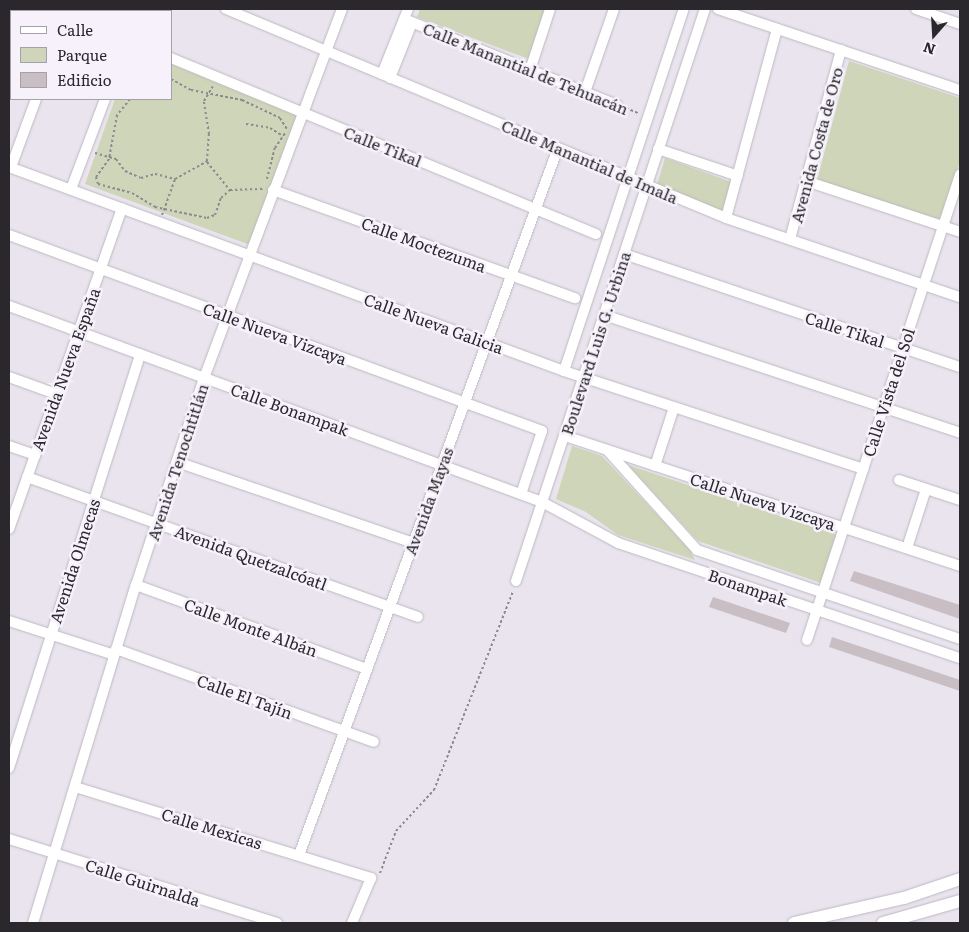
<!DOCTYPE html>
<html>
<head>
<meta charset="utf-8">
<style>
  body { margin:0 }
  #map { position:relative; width:969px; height:932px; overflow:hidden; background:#e9e4ed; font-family:Literata,serif }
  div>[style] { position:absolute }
  .green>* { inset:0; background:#cfd5b8 }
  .building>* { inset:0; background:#c8bec3 }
  .path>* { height:2px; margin-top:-1px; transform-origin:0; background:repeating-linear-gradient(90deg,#8d8990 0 2.5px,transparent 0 5px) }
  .roads { filter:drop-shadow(0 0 1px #bdb8c1) drop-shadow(0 0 1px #bdb8c1) }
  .minor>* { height:10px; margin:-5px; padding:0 5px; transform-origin:5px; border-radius:5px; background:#fff }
  .tertiary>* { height:12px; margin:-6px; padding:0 6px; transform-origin:6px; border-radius:6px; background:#fff }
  span { translate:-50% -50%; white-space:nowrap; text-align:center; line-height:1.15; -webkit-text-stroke:5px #f6f1fa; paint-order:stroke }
  .street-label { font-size:16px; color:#2a282c }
  .frame { position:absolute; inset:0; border:10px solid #2a282c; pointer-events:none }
  .legend { position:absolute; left:10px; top:10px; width:162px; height:90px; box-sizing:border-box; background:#f6f1fa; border:1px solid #a4a1a8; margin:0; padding:6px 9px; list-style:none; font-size:15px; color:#2a282c }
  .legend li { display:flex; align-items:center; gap:10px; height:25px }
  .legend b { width:25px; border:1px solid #a4a1a8 }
  .north { position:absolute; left:909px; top:10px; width:50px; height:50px; -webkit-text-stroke:4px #f6f1fa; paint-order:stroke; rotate:199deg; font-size:14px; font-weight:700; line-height:20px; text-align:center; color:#2a282c }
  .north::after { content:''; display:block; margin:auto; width:18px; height:22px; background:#2a282c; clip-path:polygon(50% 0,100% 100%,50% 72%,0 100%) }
</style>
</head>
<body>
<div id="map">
  <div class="green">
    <i style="clip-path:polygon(420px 9px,548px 9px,529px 59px,417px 17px)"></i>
    <i style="clip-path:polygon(849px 61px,960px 98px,960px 161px,941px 220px,817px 180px)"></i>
    <i style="clip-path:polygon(171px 64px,297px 115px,250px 245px,85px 184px,115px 99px,171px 99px)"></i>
    <i style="clip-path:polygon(665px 158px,734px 183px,727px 213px,657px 185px)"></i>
    <i style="clip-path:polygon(572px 446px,602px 456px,689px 549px,695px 560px,618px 535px,586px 512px,556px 499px)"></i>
    <i style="clip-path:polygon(628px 465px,837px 535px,821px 583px,698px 541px)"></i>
  </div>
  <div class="building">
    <i style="clip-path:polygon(854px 571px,960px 605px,960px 619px,850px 581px)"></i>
    <i style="clip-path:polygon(713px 597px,790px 623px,786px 633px,709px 607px)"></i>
    <i style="clip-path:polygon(832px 637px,960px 680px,960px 691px,829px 647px)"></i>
  </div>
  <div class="path">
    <i style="left:171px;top:79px;width:23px;rotate:29deg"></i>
    <i style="left:191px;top:90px;width:52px;rotate:11.1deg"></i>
    <i style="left:242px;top:100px;width:42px;rotate:25.3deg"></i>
    <i style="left:280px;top:118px;width:13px;rotate:58deg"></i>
    <i style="left:130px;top:99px;width:21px;rotate:129deg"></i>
    <i style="left:117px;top:115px;width:45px;rotate:100.3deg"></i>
    <i style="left:109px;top:159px;width:22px;rotate:126deg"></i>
    <i style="left:96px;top:177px;width:7px;rotate:74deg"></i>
    <i style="left:98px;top:184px;width:35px;rotate:15deg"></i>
    <i style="left:132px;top:193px;width:27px;rotate:31deg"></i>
    <i style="left:155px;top:207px;width:53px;rotate:11.9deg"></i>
    <i style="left:207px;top:218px;width:9px;rotate:-21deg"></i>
    <i style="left:215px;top:215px;width:18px;rotate:-71deg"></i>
    <i style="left:221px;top:198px;width:12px;rotate:-42deg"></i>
    <i style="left:626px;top:108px;width:15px;rotate:23deg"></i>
    <i style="left:246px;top:124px;width:24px;rotate:9deg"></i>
    <i style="left:270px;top:128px;width:15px;rotate:32deg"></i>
    <i style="left:95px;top:153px;width:22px;rotate:16deg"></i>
    <i style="left:116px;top:159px;width:15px;rotate:53deg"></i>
    <i style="left:125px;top:171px;width:17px;rotate:24deg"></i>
    <i style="left:141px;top:178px;width:15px;rotate:-16deg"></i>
    <i style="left:155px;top:174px;width:21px;rotate:14deg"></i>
    <i style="left:207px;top:162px;width:36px;rotate:51deg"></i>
    <i style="left:230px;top:190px;width:33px;rotate:-2deg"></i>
    <i style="left:267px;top:179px;width:32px;rotate:-76deg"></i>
    <i style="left:275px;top:148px;width:18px;rotate:-56deg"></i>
    <i style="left:162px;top:215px;width:38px;rotate:-70deg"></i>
    <i style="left:175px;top:179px;width:37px;rotate:-29deg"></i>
    <i style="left:207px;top:161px;width:27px;rotate:-86deg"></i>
    <i style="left:209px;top:134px;width:33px;rotate:-99deg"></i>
    <i style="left:204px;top:101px;width:17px;rotate:-59deg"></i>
    <i style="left:380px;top:873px;width:45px;rotate:-69.1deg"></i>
    <i style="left:396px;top:831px;width:56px;rotate:-47.2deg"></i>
    <i style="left:434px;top:790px;width:214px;rotate:-68.3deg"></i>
  </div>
  <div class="roads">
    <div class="minor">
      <i style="left:53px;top:9px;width:6px;rotate:18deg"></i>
      <i style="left:226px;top:9px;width:542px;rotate:22.68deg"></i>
      <i style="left:726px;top:218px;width:247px;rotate:18.7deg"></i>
      <i style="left:718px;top:9px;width:255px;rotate:18.5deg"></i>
      <i style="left:916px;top:9px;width:46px;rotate:18.8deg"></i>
      <i style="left:404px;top:19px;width:230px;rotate:22deg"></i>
      <i style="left:171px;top:58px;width:460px;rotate:22.5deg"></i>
      <i style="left:530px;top:70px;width:64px;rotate:-71.8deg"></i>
      <i style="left:382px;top:74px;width:70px;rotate:-68.2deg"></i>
      <i style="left:390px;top:78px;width:59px;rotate:-68.2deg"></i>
      <i style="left:585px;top:92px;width:88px;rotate:-70.7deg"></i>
      <i style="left:658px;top:149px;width:84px;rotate:18.6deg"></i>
      <i style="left:9px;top:167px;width:591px;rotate:20.18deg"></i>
      <i style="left:564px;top:371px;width:315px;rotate:18.1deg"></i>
      <i style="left:11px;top:167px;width:72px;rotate:-69.8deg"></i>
      <i style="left:806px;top:181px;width:162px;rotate:18.3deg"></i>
      <i style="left:71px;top:189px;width:96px;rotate:-69.3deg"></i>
      <i style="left:273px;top:190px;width:321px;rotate:19.7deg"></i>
      <i style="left:726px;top:218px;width:196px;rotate:-74.9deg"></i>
      <i style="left:9px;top:235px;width:568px;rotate:20.19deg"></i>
      <i style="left:542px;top:431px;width:66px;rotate:108.4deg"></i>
      <i style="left:790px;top:239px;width:196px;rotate:-74.9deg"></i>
      <i style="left:624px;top:254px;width:354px;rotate:18.6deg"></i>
      <i style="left:9px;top:306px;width:568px;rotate:20.19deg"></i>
      <i style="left:542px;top:502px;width:86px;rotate:28.3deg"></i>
      <i style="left:618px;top:543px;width:361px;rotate:18.6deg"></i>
      <i style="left:604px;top:315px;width:375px;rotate:18.3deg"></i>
      <i style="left:564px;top:371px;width:381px;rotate:-71.7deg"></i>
      <i style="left:9px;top:377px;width:50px;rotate:19.9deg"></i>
      <i style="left:565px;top:436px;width:416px;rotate:18.2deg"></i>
      <i style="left:9px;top:446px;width:28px;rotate:19deg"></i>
      <i style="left:608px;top:451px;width:133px;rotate:48deg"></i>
      <i style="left:697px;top:550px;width:278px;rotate:18.7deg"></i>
      <i style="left:177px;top:462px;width:250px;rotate:18.9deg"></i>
      <i style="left:655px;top:466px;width:62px;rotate:-72.1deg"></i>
      <i style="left:27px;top:477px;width:415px;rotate:19.7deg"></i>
      <i style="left:899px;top:480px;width:64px;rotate:18.2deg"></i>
      <i style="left:9px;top:529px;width:340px;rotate:-70.6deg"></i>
      <i style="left:907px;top:548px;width:62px;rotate:-72.1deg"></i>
      <i style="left:516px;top:581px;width:602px;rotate:-71.72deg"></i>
      <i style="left:136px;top:585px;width:246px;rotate:20deg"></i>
      <i style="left:9px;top:621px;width:110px;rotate:17.9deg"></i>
      <i style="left:807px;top:640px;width:490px;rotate:-71.8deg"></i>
      <i style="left:116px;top:649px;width:274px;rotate:19.8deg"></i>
      <i style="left:9px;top:768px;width:434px;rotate:-72.4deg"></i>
      <i style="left:75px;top:787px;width:310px;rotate:17.1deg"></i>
      <i style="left:371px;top:878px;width:49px;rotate:112.9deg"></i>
      <i style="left:9px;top:839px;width:281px;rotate:17.4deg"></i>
      <i style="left:299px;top:855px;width:753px;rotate:-69.88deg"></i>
      <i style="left:33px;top:923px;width:353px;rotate:-73.1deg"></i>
      <i style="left:136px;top:585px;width:218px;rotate:-71.8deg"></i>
      <i style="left:204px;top:378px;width:394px;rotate:-69.5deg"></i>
    </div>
    <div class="tertiary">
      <i style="left:794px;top:923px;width:113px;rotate:-12.8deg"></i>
      <i style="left:904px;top:898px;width:59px;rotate:-18.7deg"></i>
      <i style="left:883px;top:923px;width:80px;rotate:-15.9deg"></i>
    </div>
  </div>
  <div class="street-label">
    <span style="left:526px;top:68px;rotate:22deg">Calle Manantial de Tehuacán</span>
    <span style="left:816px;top:145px;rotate:-75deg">Avenida Costa de Oro</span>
    <span style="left:383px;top:146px;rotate:22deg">Calle Tikal</span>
    <span style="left:590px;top:161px;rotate:23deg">Calle Manantial de Imala</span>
    <span style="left:424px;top:244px;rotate:20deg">Calle Moctezuma</span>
    <span style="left:434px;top:323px;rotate:20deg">Calle Nueva Galicia</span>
    <span style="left:845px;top:329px;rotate:18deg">Calle Tikal</span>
    <span style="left:275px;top:333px;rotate:20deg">Calle Nueva Vizcaya</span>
    <span style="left:595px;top:343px;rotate:-72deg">Boulevard Luis G. Urbina</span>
    <span style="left:65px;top:369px;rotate:-70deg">Avenida Nueva España</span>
    <span style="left:888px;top:392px;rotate:-72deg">Calle Vista del Sol</span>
    <span style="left:290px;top:409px;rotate:20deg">Calle Bonampak</span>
    <span style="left:177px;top:462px;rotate:-72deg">Avenida Tenochtitlán</span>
    <span style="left:428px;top:501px;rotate:-70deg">Avenida Mayas</span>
    <span style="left:763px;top:501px;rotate:18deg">Calle Nueva Vizcaya</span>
    <span style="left:251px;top:557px;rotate:20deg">Avenida Quetzalcóatl</span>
    <span style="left:74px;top:561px;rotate:-72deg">Avenida Olmecas</span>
    <span style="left:748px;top:587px;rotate:19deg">Bonampak</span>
    <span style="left:251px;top:627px;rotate:20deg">Calle Monte Albán</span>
    <span style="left:245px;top:696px;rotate:20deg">Calle El Tajín</span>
    <span style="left:212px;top:828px;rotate:17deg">Calle Mexicas</span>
    <span style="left:143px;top:882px;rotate:18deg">Calle Guirnalda</span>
  </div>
  <div class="frame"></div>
  <ul class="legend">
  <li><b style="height:6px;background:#fff"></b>Calle</li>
  <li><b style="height:14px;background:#cfd5b8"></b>Parque</li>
  <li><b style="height:14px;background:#c8bec3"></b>Edificio</li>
  </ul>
  <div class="north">N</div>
</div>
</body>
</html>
